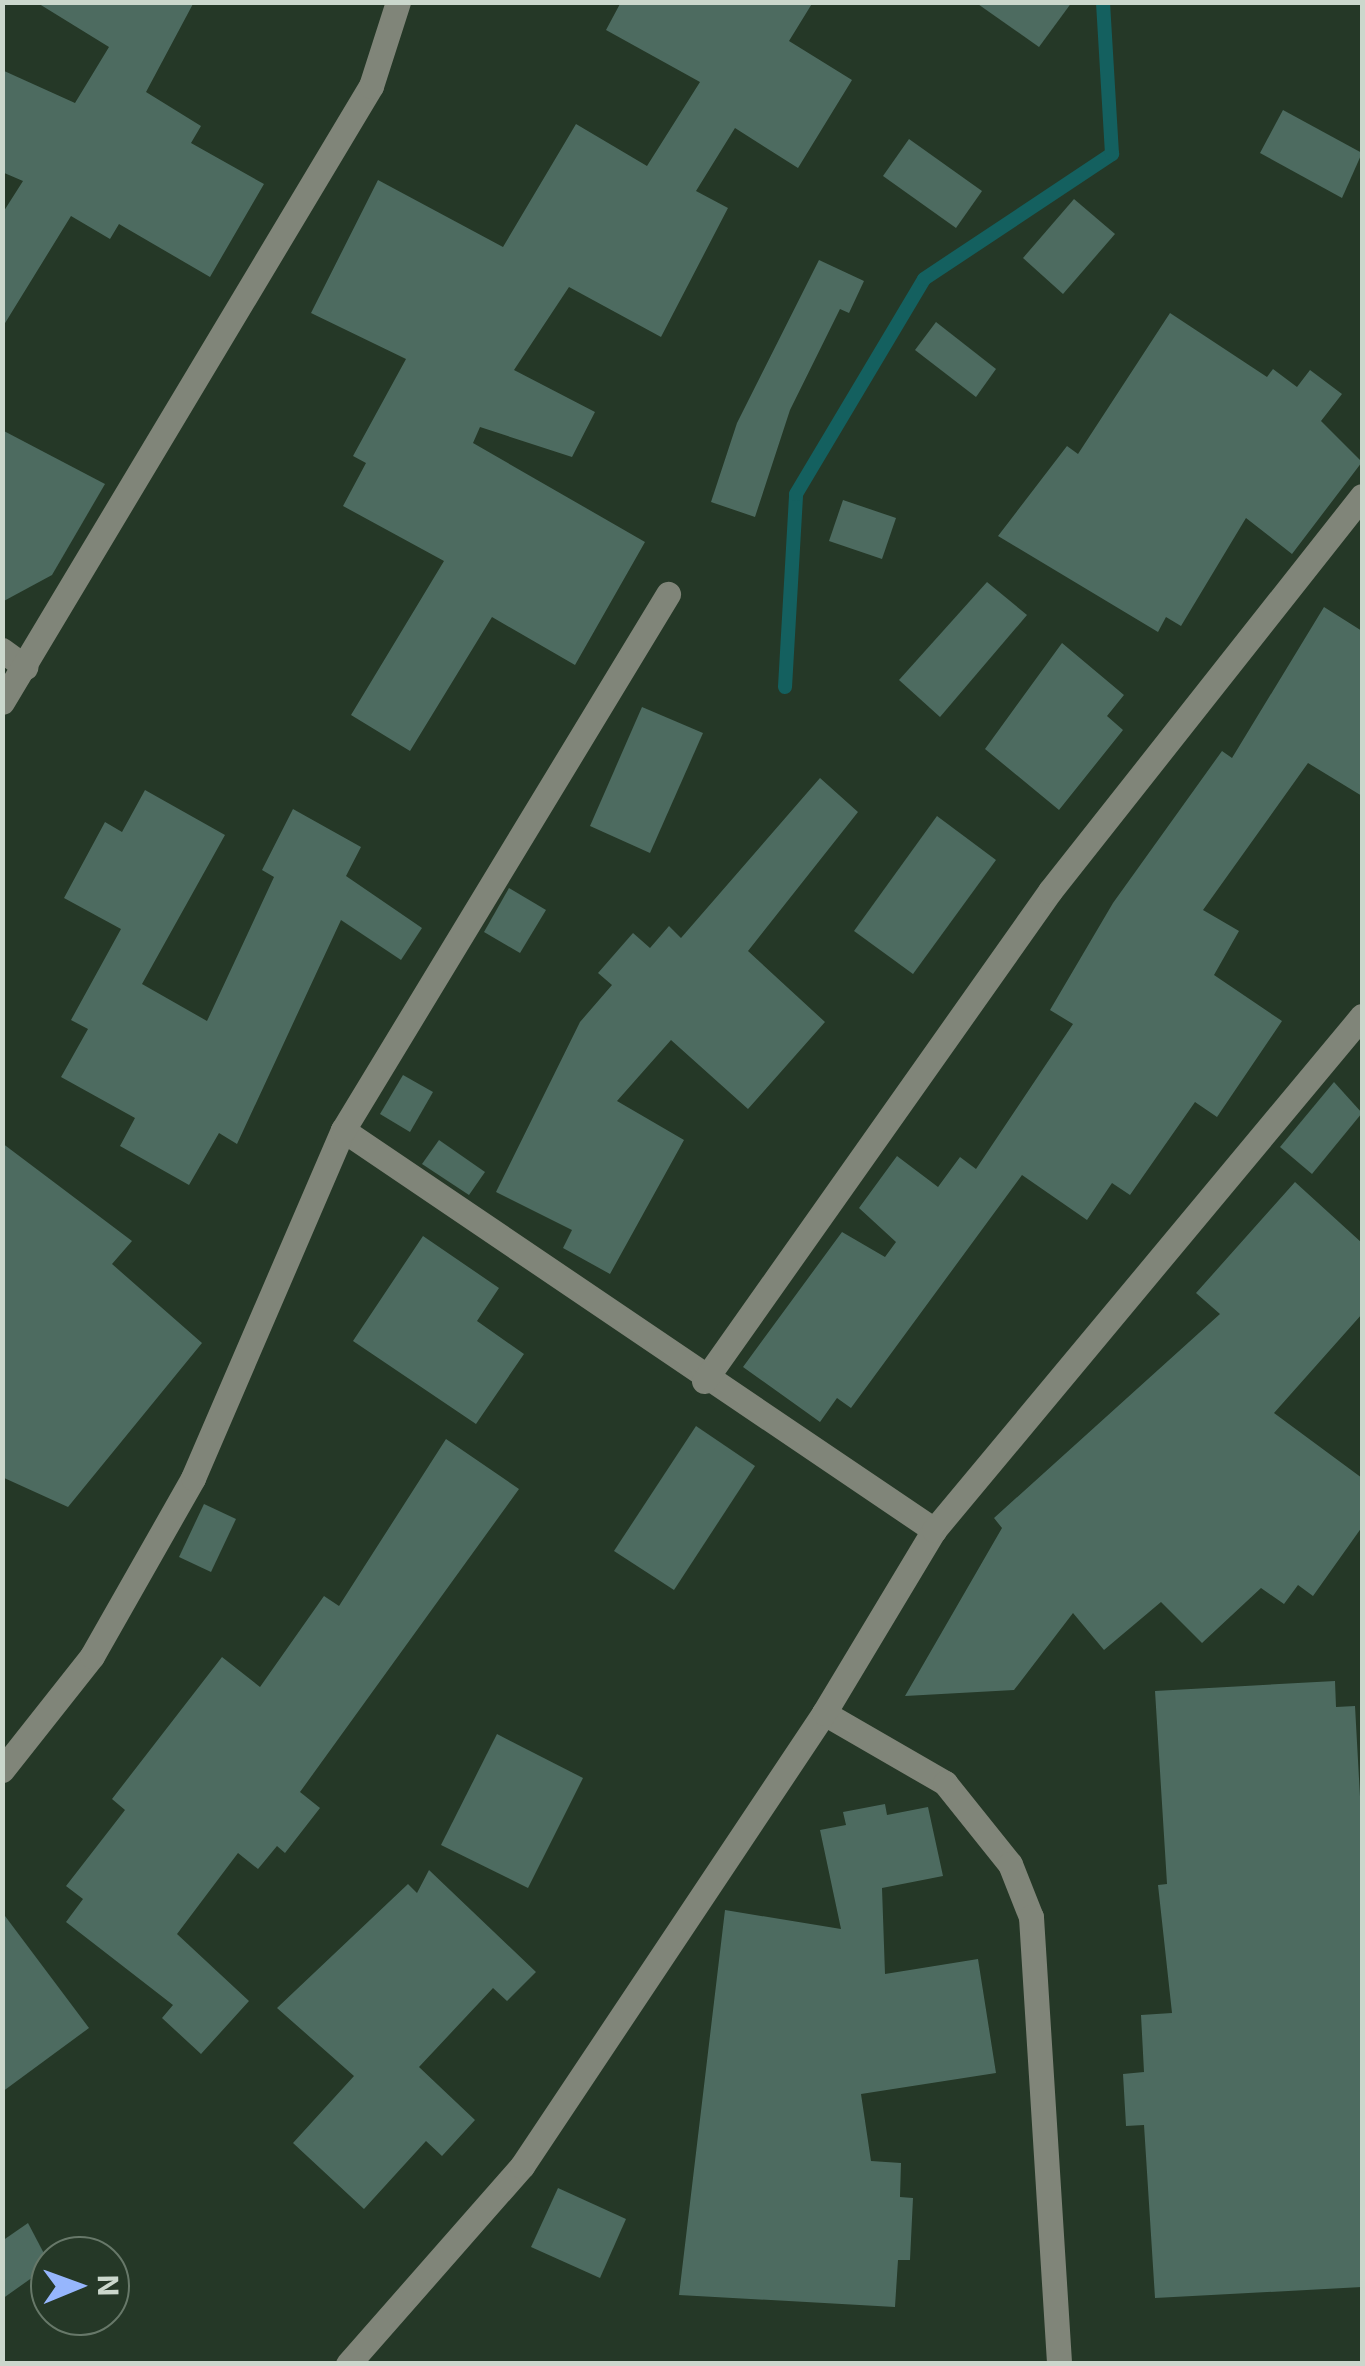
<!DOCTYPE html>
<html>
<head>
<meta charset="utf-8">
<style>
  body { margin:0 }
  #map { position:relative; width:1365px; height:2366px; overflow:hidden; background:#253827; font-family:Inter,sans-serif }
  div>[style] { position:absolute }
  .stream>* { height:14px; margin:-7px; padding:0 7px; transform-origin:7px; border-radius:7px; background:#14605f }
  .building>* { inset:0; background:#4d6b60 }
  .minor>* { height:25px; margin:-12.5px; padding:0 12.5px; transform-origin:12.5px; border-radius:12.5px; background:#808579 }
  span { translate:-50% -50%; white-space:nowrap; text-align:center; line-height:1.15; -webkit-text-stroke:9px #253827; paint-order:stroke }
  .frame { position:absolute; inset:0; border:5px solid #cbd7cc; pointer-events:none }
  .north { position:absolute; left:30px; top:2236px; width:100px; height:100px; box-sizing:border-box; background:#253827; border:2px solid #677869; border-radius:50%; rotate:89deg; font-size:28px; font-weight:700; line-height:40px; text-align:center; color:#cbd7cc }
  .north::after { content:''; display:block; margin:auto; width:35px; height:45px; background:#96b6fd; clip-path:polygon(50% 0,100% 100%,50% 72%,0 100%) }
</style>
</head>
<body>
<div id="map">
  <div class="stream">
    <i style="left:785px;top:687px;width:193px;rotate:-86.7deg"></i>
    <i style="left:796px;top:494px;width:250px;rotate:-59.2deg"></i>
    <i style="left:924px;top:279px;width:226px;rotate:-33.6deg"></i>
    <i style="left:1112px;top:154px;width:152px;rotate:-93.4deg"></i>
  </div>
  <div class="building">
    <i style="clip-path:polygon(36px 2px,194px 2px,146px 92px,201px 126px,191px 143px,264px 184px,210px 277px,119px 224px,110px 239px,71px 216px,2px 328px,2px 214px,23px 181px,2px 172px,2px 70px,75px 103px,109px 47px)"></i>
    <i style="clip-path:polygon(621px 2px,813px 2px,789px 41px,852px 80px,798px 168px,735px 128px,696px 191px,728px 208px,661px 337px,569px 287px,514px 370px,595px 412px,572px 457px,480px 427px,473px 443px,645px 542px,575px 665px,492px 617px,410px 751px,351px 715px,444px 561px,343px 506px,366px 463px,353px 456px,406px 359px,311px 313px,378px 180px,503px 247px,576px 124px,647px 166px,700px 82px,606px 30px)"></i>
    <i style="clip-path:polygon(975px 2px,1072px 2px,1039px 47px)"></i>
    <i style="clip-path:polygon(1283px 110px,1362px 153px,1342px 198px,1260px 153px)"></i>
    <i style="clip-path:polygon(909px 139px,982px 191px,956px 228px,883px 176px)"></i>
    <i style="clip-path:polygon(1074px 199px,1115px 234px,1063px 294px,1023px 258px)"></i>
    <i style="clip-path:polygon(819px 260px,864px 281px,849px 313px,840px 309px,790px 410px,755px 517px,711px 502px,737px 423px)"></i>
    <i style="clip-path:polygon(1170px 313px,1267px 377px,1273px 369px,1297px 387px,1310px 370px,1342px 394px,1321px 421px,1362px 462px,1292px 554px,1246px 518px,1181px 626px,1166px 617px,1158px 632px,998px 536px,1067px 446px,1078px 454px)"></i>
    <i style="clip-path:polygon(936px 322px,996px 369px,976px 397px,915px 350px)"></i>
    <i style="clip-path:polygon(2px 430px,105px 484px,52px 575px,2px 602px)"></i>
    <i style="clip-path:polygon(843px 500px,896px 518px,882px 559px,829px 541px)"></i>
    <i style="clip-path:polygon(987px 582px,1027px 615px,940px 717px,899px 680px)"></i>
    <i style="clip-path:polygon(1324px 607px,1362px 631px,1362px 796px,1308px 763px,1203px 910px,1239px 931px,1214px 975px,1282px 1021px,1217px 1117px,1195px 1102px,1130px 1195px,1112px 1183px,1087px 1220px,1022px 1175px,851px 1408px,837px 1398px,820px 1422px,743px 1367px,842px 1232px,885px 1257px,896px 1242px,859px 1208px,897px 1156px,938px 1187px,960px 1157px,976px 1169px,1073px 1024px,1050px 1010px,1113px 903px,1222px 751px,1232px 758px)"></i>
    <i style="clip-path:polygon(1062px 643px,1124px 695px,1107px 716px,1123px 730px,1059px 810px,985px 749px)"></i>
    <i style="clip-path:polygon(642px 707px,703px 733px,650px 853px,590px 826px)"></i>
    <i style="clip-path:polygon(820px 778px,858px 812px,748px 951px,825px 1022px,748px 1109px,671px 1040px,617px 1101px,684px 1140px,610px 1274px,563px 1248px,572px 1230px,496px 1192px,580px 1022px,612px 985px,598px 973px,633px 933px,650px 948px,669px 926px,681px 938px)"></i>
    <i style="clip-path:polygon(145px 790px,225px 835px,142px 984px,207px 1021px,274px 877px,262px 870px,293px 809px,361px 847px,346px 876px,422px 928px,401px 960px,341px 920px,237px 1144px,219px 1133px,189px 1185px,120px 1146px,135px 1118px,61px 1077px,88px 1029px,71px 1020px,121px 929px,64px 898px,105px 822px,122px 832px)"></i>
    <i style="clip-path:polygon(937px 816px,996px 860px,913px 974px,854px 931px)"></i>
    <i style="clip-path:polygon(509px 888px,546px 910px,520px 953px,484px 932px)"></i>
    <i style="clip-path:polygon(403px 1075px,433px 1092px,410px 1132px,380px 1114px)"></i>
    <i style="clip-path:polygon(1334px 1082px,1362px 1113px,1312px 1174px,1280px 1147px)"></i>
    <i style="clip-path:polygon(439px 1140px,485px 1172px,469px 1195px,422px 1164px)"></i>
    <i style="clip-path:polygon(2px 1143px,132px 1241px,112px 1264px,202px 1343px,68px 1507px,2px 1477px)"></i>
    <i style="clip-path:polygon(1295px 1182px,1362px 1243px,1362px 1314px,1274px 1413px,1362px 1478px,1362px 1527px,1313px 1596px,1298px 1585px,1284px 1604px,1261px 1588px,1202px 1643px,1161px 1602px,1104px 1650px,1073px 1613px,1014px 1690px,905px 1696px,1002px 1528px,994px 1518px,1220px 1314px,1196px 1293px)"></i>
    <i style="clip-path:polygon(423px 1236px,499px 1288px,477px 1321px,524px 1354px,476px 1424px,353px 1341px)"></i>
    <i style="clip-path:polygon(696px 1426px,755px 1466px,674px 1590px,614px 1551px)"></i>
    <i style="clip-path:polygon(446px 1439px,519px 1489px,300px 1792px,320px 1808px,285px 1853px,277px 1846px,258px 1869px,238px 1853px,177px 1934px,249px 2001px,201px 2054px,162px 2018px,173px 2005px,66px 1922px,83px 1899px,66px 1886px,125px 1810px,112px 1799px,222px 1657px,260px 1687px,324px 1596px,339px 1606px)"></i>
    <i style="clip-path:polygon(204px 1504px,236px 1519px,211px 1572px,179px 1557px)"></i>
    <i style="clip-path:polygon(1335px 1681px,1336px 1707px,1355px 1706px,1362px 1833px,1362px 2287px,1155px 2298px,1144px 2125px,1126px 2126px,1123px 2074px,1144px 2072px,1141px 2015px,1172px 2013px,1158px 1885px,1167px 1884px,1155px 1691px)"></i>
    <i style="clip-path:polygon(497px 1734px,583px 1778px,528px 1888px,441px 1845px)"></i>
    <i style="clip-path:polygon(885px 1804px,887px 1815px,928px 1807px,943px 1876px,882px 1888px,885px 1974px,978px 1959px,996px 2073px,861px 2094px,871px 2161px,901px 2163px,900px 2197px,913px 2198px,910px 2260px,898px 2260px,895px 2307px,679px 2295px,725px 1910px,841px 1929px,820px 1830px,846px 1825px,843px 1812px)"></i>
    <i style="clip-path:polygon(429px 1870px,536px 1972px,507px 2001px,493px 1988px,419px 2067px,475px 2120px,442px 2156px,426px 2141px,364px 2209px,293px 2143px,354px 2076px,277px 2008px,408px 1884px,417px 1893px)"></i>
    <i style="clip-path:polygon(2px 1912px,89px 2028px,2px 2092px)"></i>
    <i style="clip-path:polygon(558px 2188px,626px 2219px,600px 2278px,531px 2247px)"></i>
    <i style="clip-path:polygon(28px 2223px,50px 2265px,2px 2299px,2px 2241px)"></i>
  </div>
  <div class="minor">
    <i style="left:2px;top:650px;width:29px;rotate:36deg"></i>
    <i style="left:2px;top:702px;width:718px;rotate:-59.08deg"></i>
    <i style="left:371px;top:86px;width:88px;rotate:-72.2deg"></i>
    <i style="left:343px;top:1130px;width:714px;rotate:34.09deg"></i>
    <i style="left:704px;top:1381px;width:600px;rotate:-54.77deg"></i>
    <i style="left:1050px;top:891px;width:503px;rotate:-51.7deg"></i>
    <i style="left:824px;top:1713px;width:140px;rotate:30deg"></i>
    <i style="left:945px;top:1783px;width:104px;rotate:51.3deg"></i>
    <i style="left:1010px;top:1864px;width:57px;rotate:68.4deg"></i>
    <i style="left:1031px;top:1917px;width:448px;rotate:86.4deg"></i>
    <i style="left:2px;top:1770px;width:145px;rotate:-51.7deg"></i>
    <i style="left:92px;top:1656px;width:205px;rotate:-60.4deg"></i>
    <i style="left:193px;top:1478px;width:379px;rotate:-66.7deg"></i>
    <i style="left:343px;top:1130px;width:627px;rotate:-58.77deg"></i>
    <i style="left:348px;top:2364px;width:264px;rotate:-48.7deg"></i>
    <i style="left:522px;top:2166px;width:544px;rotate:-56.31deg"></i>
    <i style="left:824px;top:1713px;width:214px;rotate:-59deg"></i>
    <i style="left:934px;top:1530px;width:669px;rotate:-50.22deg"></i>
  </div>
  <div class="frame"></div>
  <div class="north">N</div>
</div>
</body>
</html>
